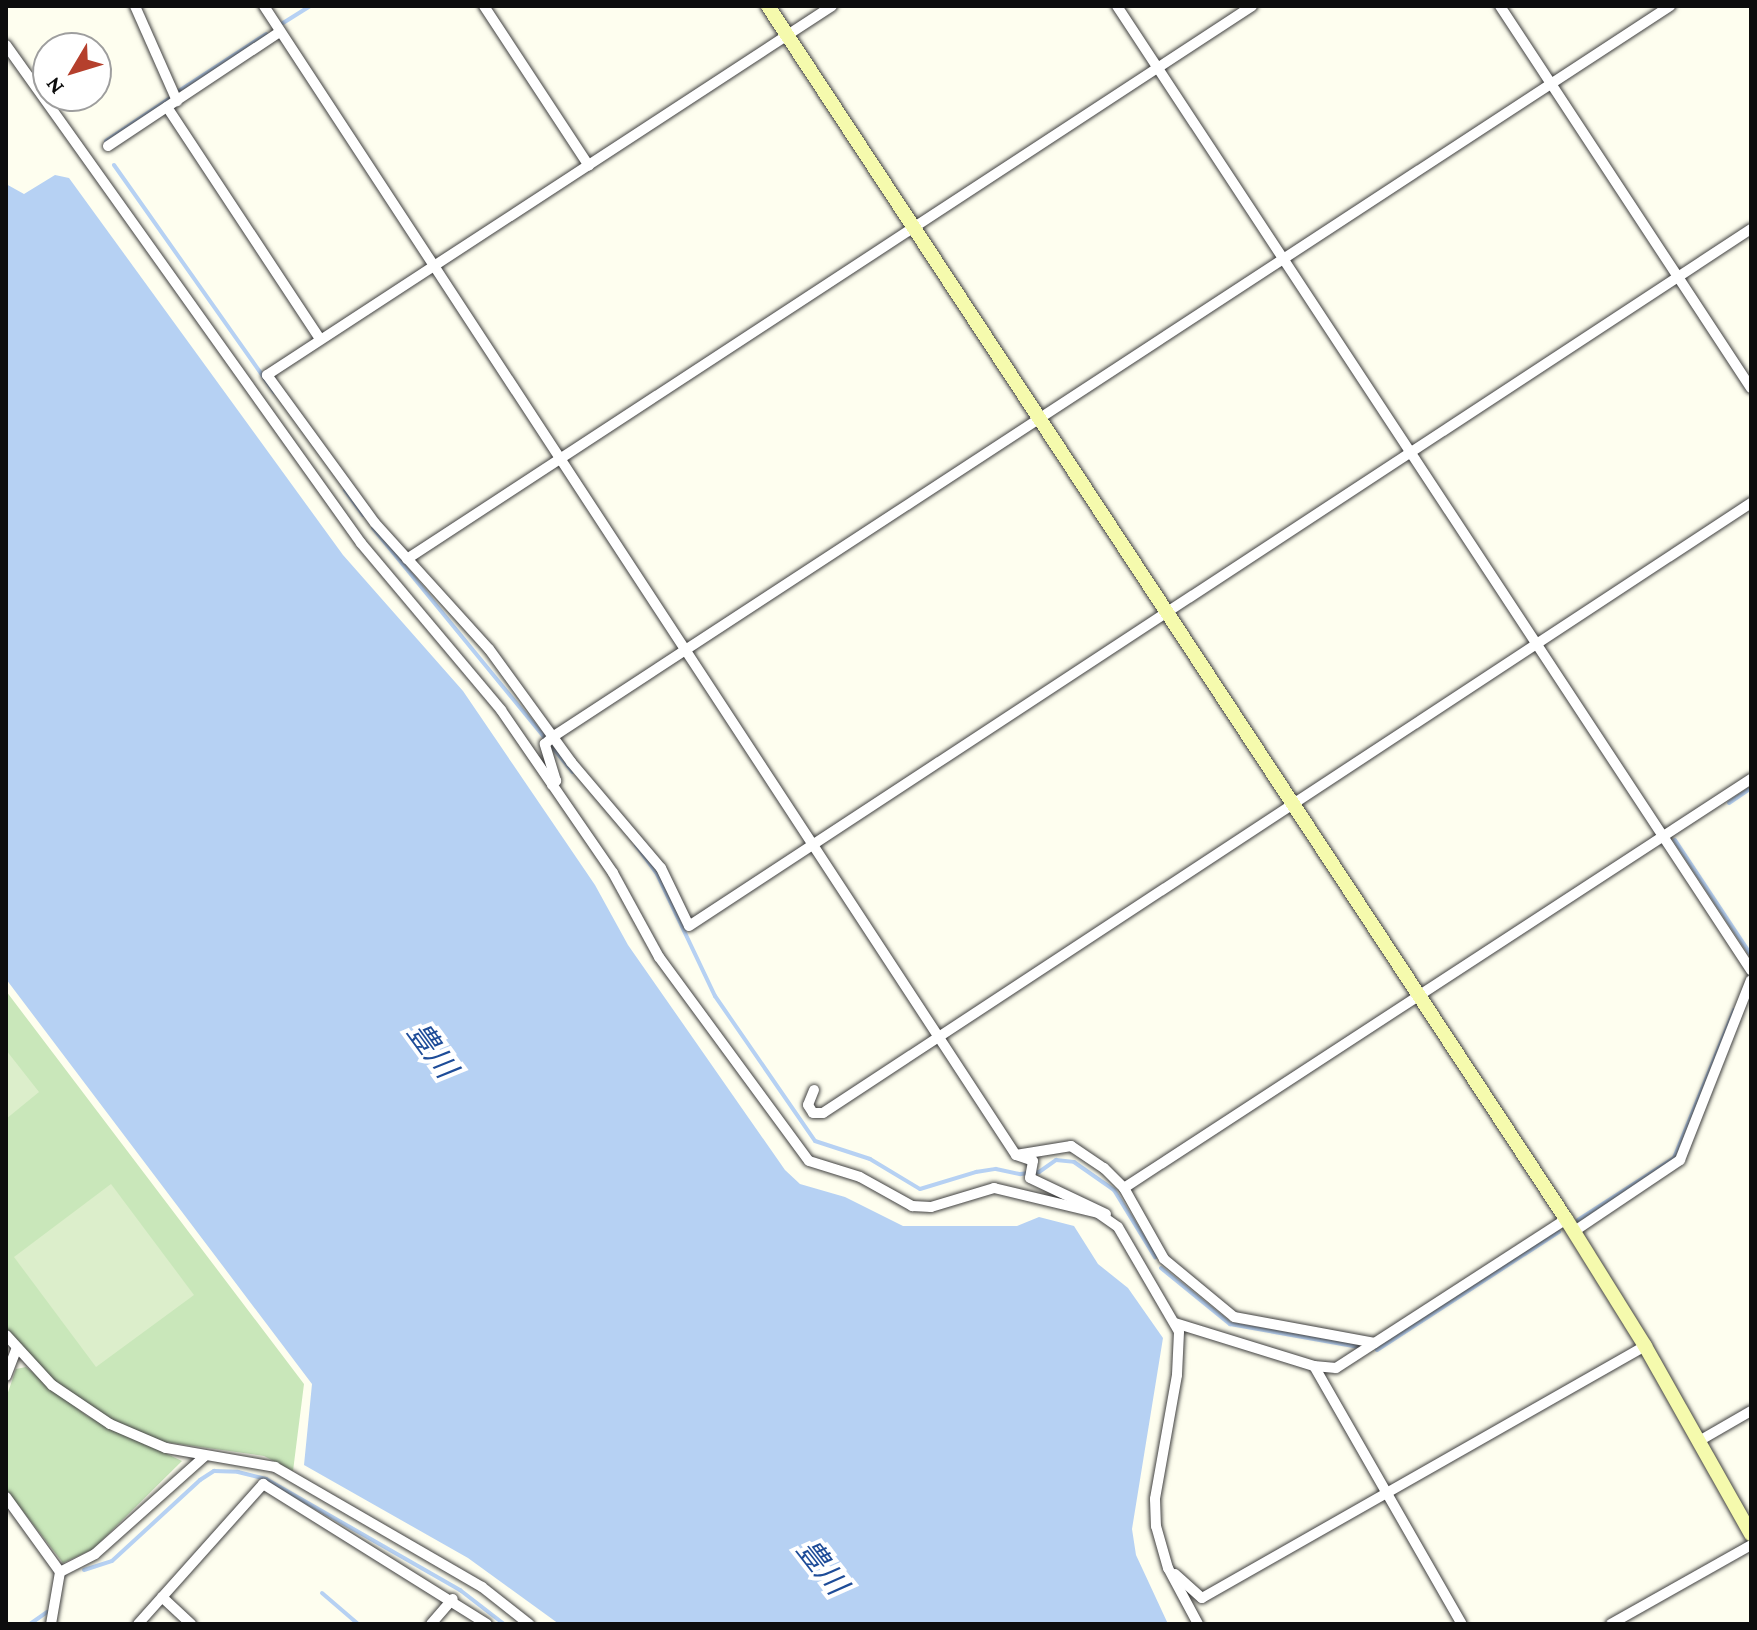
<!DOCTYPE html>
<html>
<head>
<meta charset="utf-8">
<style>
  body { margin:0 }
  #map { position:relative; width:1757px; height:1630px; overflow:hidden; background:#fefeef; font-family:"Crimson Pro","Noto Sans JP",serif }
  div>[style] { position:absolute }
  .green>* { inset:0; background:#c9e7ba }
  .pitch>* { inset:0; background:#dceecb }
  .water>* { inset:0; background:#b6d1f3 }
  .stream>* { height:4px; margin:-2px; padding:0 2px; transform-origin:2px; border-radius:2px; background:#b6d1f3 }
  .roads { filter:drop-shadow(0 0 2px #404040) drop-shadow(0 0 2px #404040) }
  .street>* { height:10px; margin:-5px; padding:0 5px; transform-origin:5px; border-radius:5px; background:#fff }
  .secondary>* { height:14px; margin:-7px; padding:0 7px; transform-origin:7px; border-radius:7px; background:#f5faad }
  span { translate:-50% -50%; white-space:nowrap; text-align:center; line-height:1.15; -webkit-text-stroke:8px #fff; paint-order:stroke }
  .water-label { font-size:30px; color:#1e4c98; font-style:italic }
  .frame { position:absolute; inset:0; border:8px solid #0d0d0d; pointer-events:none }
  .north { position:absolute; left:32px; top:32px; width:80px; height:80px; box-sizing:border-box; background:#fff; border:2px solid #9e9e9e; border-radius:50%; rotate:232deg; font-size:22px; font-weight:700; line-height:32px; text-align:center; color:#0d0d0d }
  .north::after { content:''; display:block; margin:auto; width:28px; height:36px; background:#b5402d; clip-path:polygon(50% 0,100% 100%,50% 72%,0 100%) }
</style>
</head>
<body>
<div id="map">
  <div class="green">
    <i style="clip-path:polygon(6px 991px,304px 1384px,293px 1471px,264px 1456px,158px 1441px,98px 1414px,37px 1368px,6px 1329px)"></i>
    <i style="clip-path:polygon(26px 1367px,87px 1416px,182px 1461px,93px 1549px,63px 1563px,6px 1489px,6px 1398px,16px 1369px)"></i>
  </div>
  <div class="pitch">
    <i style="clip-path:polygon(6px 1050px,39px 1092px,6px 1119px)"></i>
    <i style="clip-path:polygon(111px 1184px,194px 1295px,96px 1367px,14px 1257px)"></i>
  </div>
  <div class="water">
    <i style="clip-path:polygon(55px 175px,69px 178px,343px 555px,463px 691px,595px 885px,628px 945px,785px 1170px,800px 1184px,845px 1197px,903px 1226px,1017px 1226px,1039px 1217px,1074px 1226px,1098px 1264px,1128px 1288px,1163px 1338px,1132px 1529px,1136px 1555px,1168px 1624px,559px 1624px,468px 1558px,304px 1465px,312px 1384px,6px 979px,6px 184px,24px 194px)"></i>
  </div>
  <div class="stream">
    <i style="left:283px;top:23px;width:32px;rotate:-32deg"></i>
    <i style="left:179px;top:91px;width:104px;rotate:-33.2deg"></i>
    <i style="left:106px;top:141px;width:77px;rotate:-33.9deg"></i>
    <i style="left:114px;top:165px;width:278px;rotate:54.8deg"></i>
    <i style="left:345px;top:490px;width:31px;rotate:54deg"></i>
    <i style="left:373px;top:528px;width:315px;rotate:50.7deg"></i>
    <i style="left:1729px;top:803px;width:27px;rotate:-34deg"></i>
    <i style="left:1675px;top:840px;width:138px;rotate:56.5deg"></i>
    <i style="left:636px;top:845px;width:36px;rotate:54deg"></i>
    <i style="left:657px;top:874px;width:135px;rotate:64.6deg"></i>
    <i style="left:715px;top:996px;width:176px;rotate:55.4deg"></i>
    <i style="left:815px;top:1141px;width:58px;rotate:18.1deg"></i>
    <i style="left:870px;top:1159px;width:58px;rotate:31deg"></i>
    <i style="left:920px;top:1189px;width:59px;rotate:-16.9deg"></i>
    <i style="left:976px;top:1172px;width:20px;rotate:-9deg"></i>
    <i style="left:996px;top:1169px;width:25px;rotate:12deg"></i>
    <i style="left:1020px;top:1174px;width:19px;rotate:-6deg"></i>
    <i style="left:1039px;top:1172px;width:21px;rotate:-35deg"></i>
    <i style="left:1056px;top:1160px;width:18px;rotate:6deg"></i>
    <i style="left:1074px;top:1162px;width:49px;rotate:35deg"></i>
    <i style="left:1114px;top:1190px;width:79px;rotate:58.5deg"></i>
    <i style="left:1578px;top:1220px;width:114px;rotate:-32.9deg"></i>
    <i style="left:1674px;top:1158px;width:160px;rotate:-67.9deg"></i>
    <i style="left:1161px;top:1268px;width:89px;rotate:39.1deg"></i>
    <i style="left:1230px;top:1324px;width:131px;rotate:10.1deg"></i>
    <i style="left:1377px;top:1350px;width:217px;rotate:-33deg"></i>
    <i style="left:84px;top:1570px;width:29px;rotate:-18deg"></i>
    <i style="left:112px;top:1561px;width:120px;rotate:-42.6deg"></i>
    <i style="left:200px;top:1480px;width:17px;rotate:-33deg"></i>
    <i style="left:214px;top:1471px;width:24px;rotate:2deg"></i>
    <i style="left:238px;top:1472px;width:29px;rotate:14deg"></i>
    <i style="left:266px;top:1479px;width:224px;rotate:29.8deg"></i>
    <i style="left:460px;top:1590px;width:56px;rotate:37.7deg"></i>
    <i style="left:322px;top:1593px;width:48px;rotate:40.7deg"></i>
    <i style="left:30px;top:1624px;width:21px;rotate:-35deg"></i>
  </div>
  <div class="roads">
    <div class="street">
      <i style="left:135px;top:6px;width:104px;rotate:66.1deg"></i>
      <i style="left:264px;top:6px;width:1373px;rotate:56.8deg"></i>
      <i style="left:1016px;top:1155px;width:18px;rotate:19deg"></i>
      <i style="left:1033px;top:1161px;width:17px;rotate:100deg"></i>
      <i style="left:1030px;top:1178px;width:84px;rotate:25.3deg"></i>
      <i style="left:484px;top:6px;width:191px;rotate:56.7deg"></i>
      <i style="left:832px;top:6px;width:675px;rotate:146.85deg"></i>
      <i style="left:267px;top:375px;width:183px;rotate:53.9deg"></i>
      <i style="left:375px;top:523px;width:170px;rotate:47.9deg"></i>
      <i style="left:489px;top:649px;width:140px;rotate:54deg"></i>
      <i style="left:571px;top:762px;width:139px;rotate:49.7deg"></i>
      <i style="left:661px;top:868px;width:64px;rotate:64.2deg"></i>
      <i style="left:689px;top:926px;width:1270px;rotate:-33.28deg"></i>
      <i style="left:1117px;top:6px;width:1154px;rotate:56.67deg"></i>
      <i style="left:1500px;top:6px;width:457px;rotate:56.7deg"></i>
      <i style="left:6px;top:45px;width:612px;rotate:54.52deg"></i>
      <i style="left:361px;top:543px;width:218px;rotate:50deg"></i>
      <i style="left:501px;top:710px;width:198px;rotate:55.5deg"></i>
      <i style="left:613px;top:873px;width:96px;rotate:61.3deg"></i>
      <i style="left:659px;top:957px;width:253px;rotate:53.7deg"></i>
      <i style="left:809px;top:1161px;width:53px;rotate:17.4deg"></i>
      <i style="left:860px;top:1177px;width:60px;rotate:29.1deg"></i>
      <i style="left:912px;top:1206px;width:19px;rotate:3deg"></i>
      <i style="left:931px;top:1207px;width:66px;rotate:-16.8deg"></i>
      <i style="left:994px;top:1188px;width:107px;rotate:13.5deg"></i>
      <i style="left:1098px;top:1213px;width:24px;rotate:35deg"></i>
      <i style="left:1118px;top:1227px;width:121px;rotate:59.8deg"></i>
      <i style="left:1179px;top:1332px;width:43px;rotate:92.7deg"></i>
      <i style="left:1177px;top:1375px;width:126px;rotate:100.1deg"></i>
      <i style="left:1155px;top:1499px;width:27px;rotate:88deg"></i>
      <i style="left:1156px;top:1526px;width:44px;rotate:74.1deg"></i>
      <i style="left:1168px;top:1568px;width:64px;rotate:61.8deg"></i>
      <i style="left:167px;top:107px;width:278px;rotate:56.6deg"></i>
      <i style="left:108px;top:146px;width:204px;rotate:-33.6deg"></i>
      <i style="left:407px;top:559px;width:1010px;rotate:-33.2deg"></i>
      <i style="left:552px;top:785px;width:6px;rotate:-45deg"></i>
      <i style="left:556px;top:781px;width:39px;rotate:-107deg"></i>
      <i style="left:545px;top:744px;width:12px;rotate:-42deg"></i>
      <i style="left:554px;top:736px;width:1334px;rotate:-33.19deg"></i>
      <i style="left:814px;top:1090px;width:16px;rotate:112deg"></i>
      <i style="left:808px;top:1105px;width:9px;rotate:58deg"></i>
      <i style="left:813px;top:1113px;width:10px"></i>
      <i style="left:823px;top:1113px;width:1111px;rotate:-33.32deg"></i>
      <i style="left:1016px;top:1155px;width:56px;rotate:-9.3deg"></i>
      <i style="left:1071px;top:1146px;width:40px;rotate:34deg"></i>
      <i style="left:1104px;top:1168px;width:28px;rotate:45deg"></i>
      <i style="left:1124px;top:1188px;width:81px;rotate:60.6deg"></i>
      <i style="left:1164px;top:1259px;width:91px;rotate:39.6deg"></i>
      <i style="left:1234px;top:1317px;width:143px;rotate:10.4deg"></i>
      <i style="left:1124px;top:1188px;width:749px;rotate:-33.12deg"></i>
      <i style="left:1573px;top:1232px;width:129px;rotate:-33.9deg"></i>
      <i style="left:1680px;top:1160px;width:193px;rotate:-68.5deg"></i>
      <i style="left:1175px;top:1323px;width:145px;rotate:17.2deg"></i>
      <i style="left:1314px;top:1366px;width:22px;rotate:5deg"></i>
      <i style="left:1336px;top:1368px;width:274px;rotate:-32.9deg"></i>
      <i style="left:6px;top:1335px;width:68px;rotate:47.4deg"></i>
      <i style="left:52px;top:1385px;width:70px;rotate:33.9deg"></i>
      <i style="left:110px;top:1424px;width:61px;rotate:23.2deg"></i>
      <i style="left:166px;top:1448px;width:111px;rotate:9.9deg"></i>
      <i style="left:275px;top:1467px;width:239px;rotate:30.1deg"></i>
      <i style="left:482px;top:1587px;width:60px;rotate:38.2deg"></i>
      <i style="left:1314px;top:1366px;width:297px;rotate:60.2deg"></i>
      <i style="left:6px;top:1376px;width:28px;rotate:-69deg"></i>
      <i style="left:1699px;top:1441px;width:60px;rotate:-30deg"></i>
      <i style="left:6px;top:1497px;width:92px;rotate:54.2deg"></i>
      <i style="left:60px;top:1572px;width:53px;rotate:99.8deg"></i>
      <i style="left:60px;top:1572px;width:39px;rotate:-27deg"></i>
      <i style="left:95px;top:1554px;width:146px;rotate:-41.7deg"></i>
      <i style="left:1175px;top:1574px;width:36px;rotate:42deg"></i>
      <i style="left:1202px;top:1598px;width:510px;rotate:-29.63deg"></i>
      <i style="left:162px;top:1597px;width:40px;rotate:43deg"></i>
      <i style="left:138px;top:1624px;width:188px;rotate:-48.2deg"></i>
      <i style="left:263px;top:1484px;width:264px;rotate:32deg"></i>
      <i style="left:431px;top:1624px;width:33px;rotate:-49deg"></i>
      <i style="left:1611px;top:1624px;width:161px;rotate:-29.4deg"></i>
    </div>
    <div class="secondary">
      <i style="left:768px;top:6px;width:1452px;rotate:56.66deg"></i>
      <i style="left:1566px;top:1219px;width:150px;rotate:58.1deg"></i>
      <i style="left:1645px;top:1346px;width:216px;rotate:60.6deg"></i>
    </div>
  </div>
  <div class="water-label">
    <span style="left:432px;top:1050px;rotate:54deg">豊川</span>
    <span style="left:822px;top:1567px;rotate:52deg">豊川</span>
  </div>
  <div class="frame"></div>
  <div class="north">N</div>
</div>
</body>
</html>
